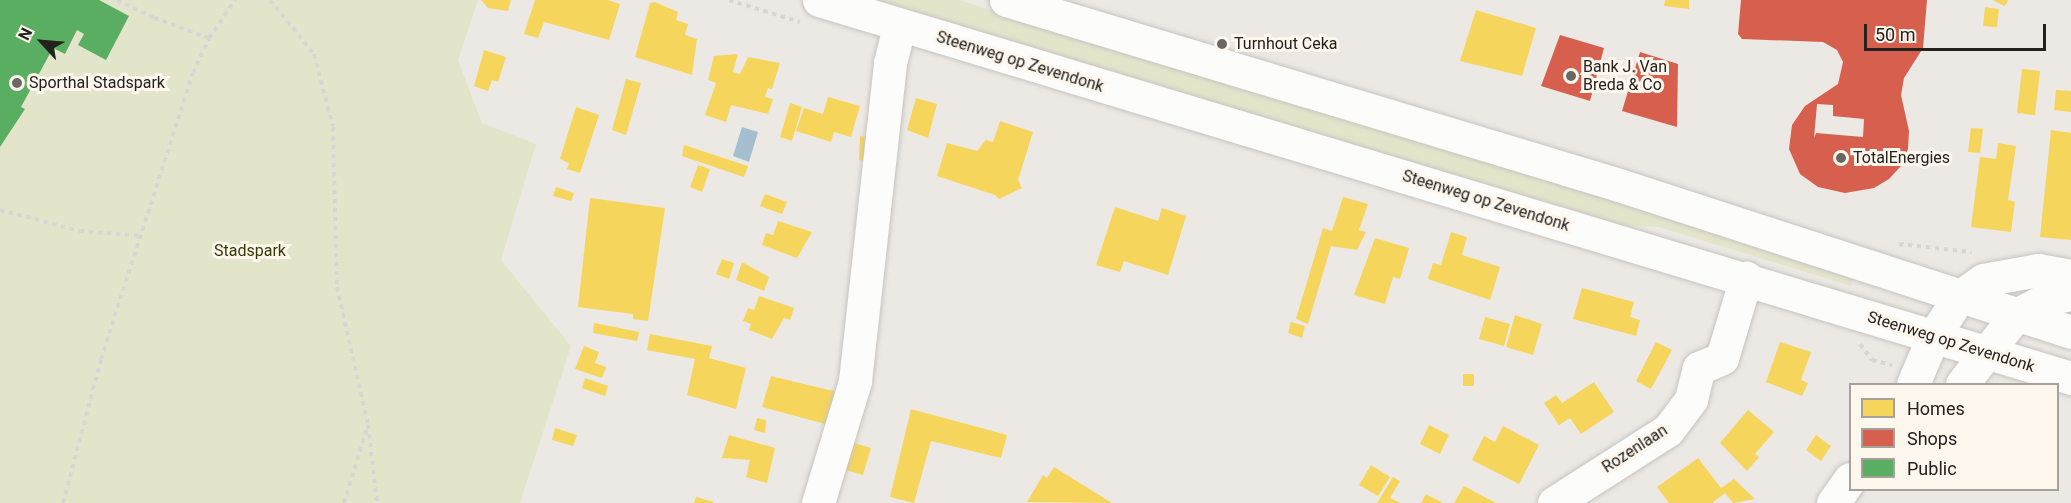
<!DOCTYPE html>
<html>
<head>
<meta charset="utf-8">
<style>
  body { margin:0 }
  #map { position:relative; width:2071px; height:503px; overflow:hidden; background:#ece9e4; font-family:Roboto,sans-serif }
  div>[style] { position:absolute }
  .green>* { inset:0; background:#e3e5cb }
  .water>* { inset:0; background:#a4c0d0 }
  .homes>* { inset:0; background:#f6d55c }
  .shops>* { inset:0; background:#d6604d }
  .public>* { inset:0; background:#5aae61 }
  .path>* { height:4px; margin-top:-2px; transform-origin:0; background:repeating-linear-gradient(90deg,#d8d6d5 0 4.5px,transparent 0 9px) }
  .roads { filter:drop-shadow(0 0 2px #c7c4c0) drop-shadow(0 0 2px #c7c4c0) }
  .minor>* { height:33px; margin:-16.5px; padding:0 16.5px; transform-origin:16.5px; border-radius:16.5px; background:#fcfcfb }
  .major>* { height:33px; margin:-16.5px; padding:0 16.5px; transform-origin:16.5px; border-radius:16.5px; background:#fcfcfb }
  .dots>* { width:16px; height:16px; translate:-50% -50%; box-sizing:border-box; border:3px solid #fef7ee; border-radius:50% }
  span { translate:-50% -50%; white-space:nowrap; text-align:center; line-height:1.15; -webkit-text-stroke:6px #fef7ee; paint-order:stroke }
  .poi-label { font-size:16px; color:#24211e }
  .left { translate:0 -50%; text-align:left }
  .street-label { font-size:16px; color:#24211e }
  .park-label { font-size:16px; color:#363905 }
  .legend { position:absolute; left:1849px; top:383px; width:210px; height:108px; box-sizing:border-box; background:#fef7ee; border:2px solid #a7a19b; margin:0; padding:8px 10px; list-style:none; font-size:18px; color:#24211e }
  .legend li { display:flex; align-items:center; gap:12px; height:30px }
  .legend b { width:30px; border:2px solid #a7a19b }
  .north { position:absolute; left:12px; top:12px; width:60px; height:60px; -webkit-text-stroke:4px #fef7ee; paint-order:stroke; rotate:296deg; font-size:16px; font-weight:700; line-height:24px; text-align:center; color:#24211e }
  .north::after { content:''; display:block; margin:auto; width:21px; height:27px; background:#24211e; clip-path:polygon(50% 0,100% 100%,50% 72%,0 100%) }
  .scale { position:absolute; left:1864px; top:24px; width:182px; height:27px; box-sizing:border-box; border:3px solid #24211e; border-top:0; padding-left:8px; font-size:18px; line-height:21px; white-space:nowrap; color:#24211e; -webkit-text-stroke:4px #fef7ee; paint-order:stroke }
</style>
</head>
<body>
<div id="map">
  <div class="green">
    <i style="clip-path:polygon(0 0,478px 0,458px 60px,482px 123px,536px 144px,501px 260px,571px 346px,520px 503px,0 503px)"></i>
    <i style="clip-path:polygon(878px 0,959px 0,1854px 275px,1851px 286px,1659px 227px,1609px 225px)"></i>
  </div>
  <div class="water">
    <i style="clip-path:polygon(742px 127px,758px 132px,749px 162px,733px 156px)"></i>
  </div>
  <div class="homes">
    <i style="clip-path:polygon(481px 0,511px 0,508px 11px,488px 8px)"></i>
    <i style="clip-path:polygon(535px 0,608px 0,620px 4px,609px 40px,544px 22px,538px 38px,524px 34px)"></i>
    <i style="clip-path:polygon(1665px 0,1689px 0,1689px 9px,1664px 6px)"></i>
    <i style="clip-path:polygon(1993px 0,2008px 0,2007px 3px,2004px 6px)"></i>
    <i style="clip-path:polygon(655px 2px,678px 12px,676px 20px,688px 24px,685px 35px,697px 39px,692px 75px,635px 57px,650px 3px)"></i>
    <i style="clip-path:polygon(1985px 7px,1999px 9px,1997px 27px,1983px 26px)"></i>
    <i style="clip-path:polygon(1476px 10px,1536px 28px,1522px 76px,1460px 61px)"></i>
    <i style="clip-path:polygon(484px 50px,506px 57px,498px 82px,492px 80px,488px 91px,474px 86px)"></i>
    <i style="clip-path:polygon(738px 54px,733px 72px,740px 74px,748px 57px,780px 63px,772px 89px,768px 88px,765px 97px,773px 99px,768px 114px,731px 105px,726px 122px,705px 115px,716px 83px,708px 80px,714px 56px)"></i>
    <i style="clip-path:polygon(2022px 69px,2040px 71px,2035px 115px,2017px 113px)"></i>
    <i style="clip-path:polygon(626px 79px,641px 83px,626px 135px,612px 130px)"></i>
    <i style="clip-path:polygon(2056px 90px,2071px 91px,2071px 112px,2054px 110px)"></i>
    <i style="clip-path:polygon(828px 97px,860px 106px,851px 137px,834px 132px,831px 142px,796px 131px,804px 108px,823px 114px)"></i>
    <i style="clip-path:polygon(916px 98px,937px 104px,928px 138px,907px 130px)"></i>
    <i style="clip-path:polygon(790px 103px,802px 107px,792px 141px,780px 137px)"></i>
    <i style="clip-path:polygon(576px 107px,599px 115px,580px 173px,567px 169px,569px 163px,560px 159px)"></i>
    <i style="clip-path:polygon(1000px 121px,1033px 132px,1018px 180px,1022px 188px,999px 199px,995px 195px,937px 176px,947px 143px,977px 151px,986px 140px,993px 142px)"></i>
    <i style="clip-path:polygon(1971px 128px,1983px 129px,1980px 153px,1968px 152px)"></i>
    <i style="clip-path:polygon(2051px 130px,2071px 133px,2071px 240px,2040px 237px)"></i>
    <i style="clip-path:polygon(860px 136px,874px 138px,871px 162px,859px 160px)"></i>
    <i style="clip-path:polygon(1998px 143px,2016px 146px,2008px 200px,2015px 202px,2011px 232px,1971px 227px,1980px 157px,1996px 159px)"></i>
    <i style="clip-path:polygon(684px 145px,748px 166px,744px 177px,682px 156px)"></i>
    <i style="clip-path:polygon(698px 165px,710px 169px,702px 192px,690px 187px)"></i>
    <i style="clip-path:polygon(556px 187px,574px 193px,571px 201px,553px 196px)"></i>
    <i style="clip-path:polygon(765px 194px,787px 202px,782px 214px,760px 206px)"></i>
    <i style="clip-path:polygon(1343px 197px,1368px 204px,1359px 230px,1366px 232px,1357px 250px,1331px 246px,1308px 324px,1296px 319px,1323px 228px,1332px 231px)"></i>
    <i style="clip-path:polygon(590px 198px,665px 208px,648px 321px,633px 319px,633px 314px,578px 307px)"></i>
    <i style="clip-path:polygon(1115px 207px,1158px 221px,1162px 208px,1186px 216px,1168px 275px,1124px 261px,1120px 272px,1096px 265px)"></i>
    <i style="clip-path:polygon(778px 221px,812px 232px,797px 258px,762px 245px,766px 233px,773px 235px)"></i>
    <i style="clip-path:polygon(1451px 232px,1467px 237px,1462px 255px,1500px 267px,1490px 300px,1428px 279px,1433px 263px,1441px 265px)"></i>
    <i style="clip-path:polygon(1375px 238px,1409px 248px,1400px 279px,1393px 277px,1385px 304px,1354px 295px)"></i>
    <i style="clip-path:polygon(722px 259px,734px 263px,729px 279px,716px 274px)"></i>
    <i style="clip-path:polygon(742px 262px,769px 277px,764px 291px,736px 280px)"></i>
    <i style="clip-path:polygon(1582px 288px,1634px 302px,1630px 317px,1640px 320px,1636px 336px,1573px 319px)"></i>
    <i style="clip-path:polygon(759px 296px,794px 308px,790px 320px,784px 318px,772px 339px,749px 330px,751px 324px,743px 321px,748px 308px,754px 310px)"></i>
    <i style="clip-path:polygon(1515px 315px,1542px 324px,1533px 355px,1506px 347px)"></i>
    <i style="clip-path:polygon(1485px 317px,1510px 324px,1504px 346px,1479px 339px)"></i>
    <i style="clip-path:polygon(1291px 322px,1305px 326px,1302px 338px,1288px 333px)"></i>
    <i style="clip-path:polygon(594px 323px,639px 332px,637px 341px,593px 333px)"></i>
    <i style="clip-path:polygon(650px 334px,712px 346px,709px 358px,746px 368px,736px 409px,687px 395px,695px 359px,647px 350px)"></i>
    <i style="clip-path:polygon(1656px 342px,1672px 350px,1651px 389px,1636px 381px)"></i>
    <i style="clip-path:polygon(1780px 342px,1811px 352px,1801px 380px,1808px 383px,1802px 396px,1766px 382px)"></i>
    <i style="clip-path:polygon(584px 346px,599px 352px,595px 363px,606px 367px,602px 378px,575px 369px)"></i>
    <i style="clip-path:polygon(1463px 374px,1474px 374px,1474px 386px,1463px 386px)"></i>
    <i style="clip-path:polygon(771px 376px,837px 392px,829px 425px,762px 407px)"></i>
    <i style="clip-path:polygon(585px 378px,608px 386px,605px 396px,582px 388px)"></i>
    <i style="clip-path:polygon(1594px 382px,1614px 412px,1581px 434px,1570px 418px,1559px 425px,1544px 403px,1556px 395px,1562px 403px)"></i>
    <i style="clip-path:polygon(911px 409px,1007px 435px,1001px 458px,931px 441px,914px 503px,890px 497px)"></i>
    <i style="clip-path:polygon(1748px 410px,1774px 432px,1755px 454px,1759px 457px,1747px 471px,1720px 443px)"></i>
    <i style="clip-path:polygon(757px 418px,766px 420px,765px 433px,754px 430px)"></i>
    <i style="clip-path:polygon(1429px 425px,1449px 435px,1440px 454px,1420px 444px)"></i>
    <i style="clip-path:polygon(1503px 426px,1539px 445px,1519px 484px,1472px 460px,1484px 436px,1495px 442px)"></i>
    <i style="clip-path:polygon(555px 428px,577px 435px,573px 446px,552px 440px)"></i>
    <i style="clip-path:polygon(729px 435px,775px 448px,767px 483px,746px 477px,750px 460px,722px 458px)"></i>
    <i style="clip-path:polygon(1816px 435px,1831px 446px,1821px 461px,1806px 450px)"></i>
    <i style="clip-path:polygon(844px 440px,871px 448px,863px 475px,835px 467px)"></i>
    <i style="clip-path:polygon(1698px 458px,1721px 488px,1734px 479px,1755px 499px,1733px 503px,1725px 493px,1712px 503px,1669px 503px,1657px 487px)"></i>
    <i style="clip-path:polygon(1371px 465px,1390px 477px,1378px 496px,1359px 485px)"></i>
    <i style="clip-path:polygon(1054px 467px,1112px 503px,1027px 502px,1043px 475px,1047px 478px)"></i>
    <i style="clip-path:polygon(1393px 477px,1400px 481px,1390px 498px,1400px 503px,1377px 503px)"></i>
    <i style="clip-path:polygon(1464px 486px,1496px 503px,1454px 503px)"></i>
    <i style="clip-path:polygon(1426px 494px,1443px 503px,1421px 503px)"></i>
    <i style="clip-path:polygon(696px 497px,714px 502px,713px 503px,694px 503px)"></i>
  </div>
  <div class="shops">
    <i style="clip-path:polygon(evenodd,1741px 0,1927px 0,1923px 48px,1904px 78px,1901px 95px,1909px 131px,1908px 149px,1901px 166px,1889px 179px,1874px 188px,1845px 193px,1818px 187px,1800px 174px,1789px 149px,1792px 125px,1805px 106px,1838px 84px,1843px 62px,1837px 50px,1823px 42px,1742px 39px,1738px 34px,1741px 0,1817px 104px,1833px 105px,1833px 116px,1864px 119px,1863px 137px,1816px 133px,1814px 138px,1817px 104px)"></i>
    <i style="clip-path:polygon(1560px 35px,1604px 48px,1590px 101px,1541px 86px)"></i>
    <i style="clip-path:polygon(1640px 52px,1678px 64px,1677px 127px,1622px 111px)"></i>
  </div>
  <div class="public">
    <i style="clip-path:polygon(0 0,99px 0,129px 16px,106px 60px,78px 45px,84px 34px,77px 30px,65px 54px,53px 48px,21px 107px,25px 109px,0 147px)"></i>
  </div>
  <div class="path">
    <i style="left:117px;top:0;width:41px;rotate:25.9deg"></i>
    <i style="left:154px;top:18px;width:59px;rotate:20deg"></i>
    <i style="left:270px;top:0;width:70px;rotate:50.8deg"></i>
    <i style="left:314px;top:54px;width:75px;rotate:75.4deg"></i>
    <i style="left:333px;top:127px;width:160px;rotate:88.6deg"></i>
    <i style="left:337px;top:287px;width:141px;rotate:77.3deg"></i>
    <i style="left:368px;top:425px;width:79px;rotate:83.4deg"></i>
    <i style="left:729px;top:0;width:74px;rotate:17.2deg"></i>
    <i style="left:0;top:210px;width:83px;rotate:14.7deg"></i>
    <i style="left:80px;top:231px;width:62px;rotate:4.6deg"></i>
    <i style="left:1899px;top:244px;width:73px;rotate:6.3deg"></i>
    <i style="left:1860px;top:344px;width:20px;rotate:53deg"></i>
    <i style="left:1872px;top:360px;width:21px;rotate:14deg"></i>
    <i style="left:63px;top:503px;width:149px;rotate:-75.2deg"></i>
    <i style="left:101px;top:359px;width:300px;rotate:-72.2deg"></i>
    <i style="left:193px;top:73px;width:38px;rotate:-65deg"></i>
    <i style="left:209px;top:38px;width:46px;rotate:-55.6deg"></i>
    <i style="left:344px;top:503px;width:78px;rotate:-73deg"></i>
  </div>
  <div class="roads">
    <div class="minor">
      <i style="left:1913px;top:384px;width:51px;rotate:-66.9deg"></i>
      <i style="left:1933px;top:337px;width:48px;rotate:-57deg"></i>
      <i style="left:1959px;top:297px;width:29px;rotate:-35deg"></i>
      <i style="left:1983px;top:280px;width:56px;rotate:-10.3deg"></i>
      <i style="left:2038px;top:270px;width:34px;rotate:10deg"></i>
      <i style="left:1962px;top:384px;width:88px;rotate:-52deg"></i>
      <i style="left:2016px;top:315px;width:32px;rotate:-28deg"></i>
      <i style="left:2044px;top:300px;width:28px;rotate:-13deg"></i>
      <i style="left:818px;top:503px;width:127px;rotate:-73.1deg"></i>
      <i style="left:855px;top:381px;width:320px;rotate:-83.7deg"></i>
      <i style="left:890px;top:63px;width:38px;rotate:-76deg"></i>
      <i style="left:1554px;top:503px;width:135px;rotate:-32.6deg"></i>
      <i style="left:1668px;top:430px;width:39px;rotate:-53deg"></i>
      <i style="left:1691px;top:399px;width:32px;rotate:-76deg"></i>
      <i style="left:1699px;top:368px;width:25px;rotate:-23deg"></i>
      <i style="left:1722px;top:358px;width:84px;rotate:-73.3deg"></i>
      <i style="left:1833px;top:503px;width:29px;rotate:-55deg"></i>
    </div>
    <div class="major">
      <i style="left:819px;top:0;width:1308px;rotate:16.8deg"></i>
      <i style="left:1006px;top:0;width:640px;rotate:16.79deg"></i>
      <i style="left:1619px;top:185px;width:475px;rotate:18deg"></i>
    </div>
  </div>
  <div class="dots">
    <i style="left:1222px;top:44px;background:#6a6763"></i>
    <i style="left:1571px;top:76px;background:#6a6763"></i>
    <i style="left:17px;top:83px;background:#6a6763"></i>
    <i style="left:1841px;top:158px;background:#6a6763"></i>
  </div>
  <div class="poi-label">
    <span class="left" style="left:1234px;top:44px">Turnhout Ceka</span>
    <span class="left" style="left:1583px;top:76px">Bank J. Van<br>Breda &amp; Co</span>
    <span class="left" style="left:29px;top:83px">Sporthal Stadspark</span>
    <span class="left" style="left:1853px;top:158px">TotalEnergies</span>
  </div>
  <div class="street-label">
    <span style="left:1020px;top:62px;rotate:17deg">Steenweg op Zevendonk</span>
    <span style="left:1486px;top:201px;rotate:17deg">Steenweg op Zevendonk</span>
    <span style="left:1951px;top:342px;rotate:17deg">Steenweg op Zevendonk</span>
    <span style="left:1635px;top:449px;rotate:-33deg">Rozenlaan</span>
  </div>
  <div class="park-label">
    <span style="left:250px;top:251px">Stadspark</span>
  </div>
  <ul class="legend">
  <li><b style="height:16px;background:#f6d55c"></b>Homes</li>
  <li><b style="height:16px;background:#d6604d"></b>Shops</li>
  <li><b style="height:16px;background:#5aae61"></b>Public</li>
  </ul>
  <div class="north">N</div>
  <div class="scale">50 m</div>
</div>
</body>
</html>
